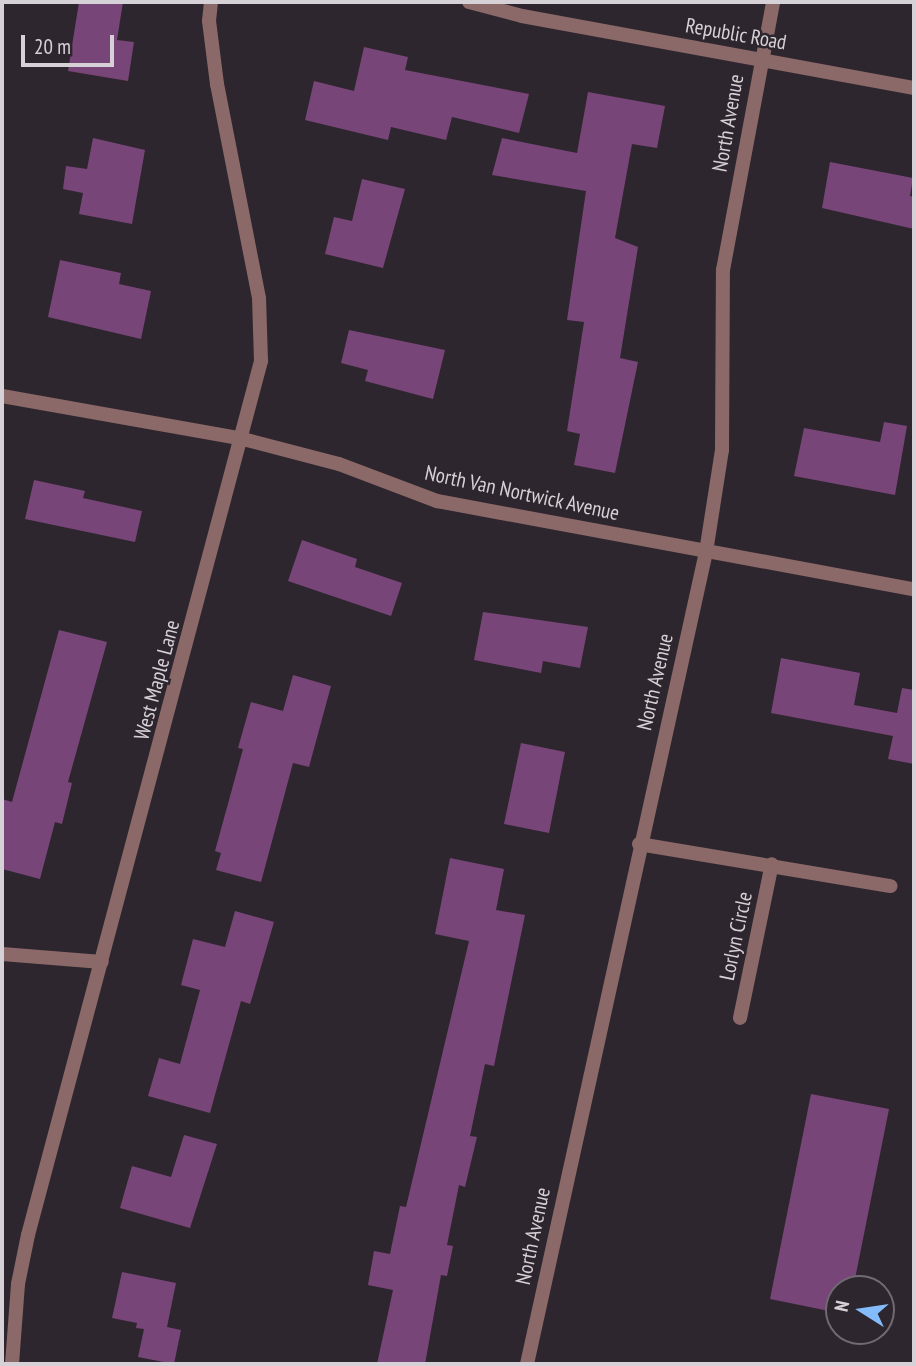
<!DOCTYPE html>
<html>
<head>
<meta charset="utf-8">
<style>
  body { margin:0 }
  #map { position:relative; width:916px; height:1366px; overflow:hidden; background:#2e262e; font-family:"PT Sans Narrow",sans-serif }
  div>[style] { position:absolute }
  .building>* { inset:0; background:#784578 }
  .street>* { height:14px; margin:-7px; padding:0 7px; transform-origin:7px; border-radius:7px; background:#8b6968 }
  span { translate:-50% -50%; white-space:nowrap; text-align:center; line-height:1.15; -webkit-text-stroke:5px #2e262e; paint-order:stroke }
  .street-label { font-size:21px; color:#d6d1d6 }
  .frame { position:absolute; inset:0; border:4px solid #d6d1d6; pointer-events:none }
  .north { position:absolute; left:825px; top:1275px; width:70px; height:70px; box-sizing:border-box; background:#2e262e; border:2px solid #716a71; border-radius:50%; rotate:282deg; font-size:19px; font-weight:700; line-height:28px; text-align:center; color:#d6d1d6 }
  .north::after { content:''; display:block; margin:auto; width:24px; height:32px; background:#84bcfb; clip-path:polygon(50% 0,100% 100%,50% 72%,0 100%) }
  .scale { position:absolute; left:21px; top:35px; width:93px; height:32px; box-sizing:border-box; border:4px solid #d6d1d6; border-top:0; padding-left:9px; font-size:21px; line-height:24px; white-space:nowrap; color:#d6d1d6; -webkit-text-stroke:5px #2e262e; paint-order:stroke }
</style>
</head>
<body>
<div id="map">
  <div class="building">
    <i style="clip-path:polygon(79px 2px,123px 2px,117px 40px,134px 42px,128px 81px,68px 71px)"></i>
    <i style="clip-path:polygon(364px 47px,408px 57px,405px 70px,529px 94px,519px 133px,452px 117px,446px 140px,391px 127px,388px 140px,305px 120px,314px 81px,354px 91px)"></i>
    <i style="clip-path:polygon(588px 92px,665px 106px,657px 148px,632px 144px,615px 238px,638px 247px,620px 358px,638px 362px,615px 473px,574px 465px,580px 434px,567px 431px,584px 322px,567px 320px,586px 191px,492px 175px,502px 138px,577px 153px)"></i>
    <i style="clip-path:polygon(93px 138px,145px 150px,132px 224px,79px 214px,83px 193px,63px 189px,66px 166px,87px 169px)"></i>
    <i style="clip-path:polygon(830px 162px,913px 178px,910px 196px,914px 197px,914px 229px,822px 208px)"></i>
    <i style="clip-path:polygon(362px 179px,405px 189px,383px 268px,325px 254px,334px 217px,352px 221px)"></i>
    <i style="clip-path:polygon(60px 260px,121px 273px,119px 284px,151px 291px,141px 339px,48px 317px)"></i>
    <i style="clip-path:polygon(349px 330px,445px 350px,433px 399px,365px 381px,368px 370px,341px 363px)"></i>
    <i style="clip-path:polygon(884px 422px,907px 426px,895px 495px,794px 476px,804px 428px,880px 442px)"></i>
    <i style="clip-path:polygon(34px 480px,85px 491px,83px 498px,142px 511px,135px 542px,25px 519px)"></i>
    <i style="clip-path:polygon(302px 540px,357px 559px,355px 567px,402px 583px,391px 616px,288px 581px)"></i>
    <i style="clip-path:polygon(483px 612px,588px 627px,580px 668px,543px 661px,541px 673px,474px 660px)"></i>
    <i style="clip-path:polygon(59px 630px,107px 642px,68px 782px,72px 783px,62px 824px,55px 822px,40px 879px,2px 869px,2px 799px,12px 802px)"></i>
    <i style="clip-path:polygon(781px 658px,860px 673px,854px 705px,897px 713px,902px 688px,914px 690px,914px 764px,888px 759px,893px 736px,771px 713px)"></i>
    <i style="clip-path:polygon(293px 675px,331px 686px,309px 767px,293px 763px,261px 882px,216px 870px,221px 853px,215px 851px,243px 749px,238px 748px,251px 702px,283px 711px)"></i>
    <i style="clip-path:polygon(521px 743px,565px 752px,549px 833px,504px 824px)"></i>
    <i style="clip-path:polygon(450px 858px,504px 869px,496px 910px,525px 915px,494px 1066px,485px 1064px,470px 1136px,477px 1137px,465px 1187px,459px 1185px,447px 1245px,453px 1246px,447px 1276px,441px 1275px,425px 1364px,377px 1364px,393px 1290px,368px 1285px,374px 1251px,390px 1254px,400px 1206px,406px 1207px,469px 941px,435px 934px)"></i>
    <i style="clip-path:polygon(235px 911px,274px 922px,252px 998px,250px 1004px,241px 1001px,210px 1113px,148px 1096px,159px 1058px,180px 1064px,200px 990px,181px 985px,193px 939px,225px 947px)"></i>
    <i style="clip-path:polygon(811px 1094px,889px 1109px,853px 1289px,839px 1289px,839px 1313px,770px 1299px)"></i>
    <i style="clip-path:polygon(184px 1135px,217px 1144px,190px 1228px,120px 1208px,132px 1166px,171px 1177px)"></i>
    <i style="clip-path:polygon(122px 1272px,176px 1283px,167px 1327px,181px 1330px,174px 1364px,138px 1357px,144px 1329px,136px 1328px,137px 1323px,112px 1318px)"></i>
  </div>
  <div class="street">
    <i style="left:469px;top:2px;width:55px;rotate:14.8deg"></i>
    <i style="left:522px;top:16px;width:399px;rotate:10.4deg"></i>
    <i style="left:2px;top:396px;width:245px;rotate:10.1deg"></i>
    <i style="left:243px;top:439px;width:99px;rotate:14.6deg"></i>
    <i style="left:339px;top:464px;width:105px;rotate:20.7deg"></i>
    <i style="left:437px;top:501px;width:485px;rotate:10.5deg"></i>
    <i style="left:639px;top:844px;width:255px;rotate:9.5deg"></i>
    <i style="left:2px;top:954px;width:100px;rotate:4.6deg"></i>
    <i style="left:740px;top:1018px;width:157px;rotate:-78.3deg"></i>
    <i style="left:12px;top:1364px;width:80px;rotate:-85.7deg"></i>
    <i style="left:18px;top:1284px;width:50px;rotate:-78.5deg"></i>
    <i style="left:28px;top:1235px;width:905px;rotate:-75.07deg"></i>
    <i style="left:261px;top:361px;width:63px;rotate:-91.8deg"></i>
    <i style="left:259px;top:298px;width:218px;rotate:-101.1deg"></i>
    <i style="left:217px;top:84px;width:64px;rotate:-97.2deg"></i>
    <i style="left:209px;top:21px;width:19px;rotate:-84deg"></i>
    <i style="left:527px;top:1364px;width:831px;rotate:-77.57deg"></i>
    <i style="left:706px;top:552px;width:103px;rotate:-81.1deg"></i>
    <i style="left:722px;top:450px;width:180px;rotate:-89.7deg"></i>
    <i style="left:723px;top:270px;width:273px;rotate:-79.4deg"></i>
  </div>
  <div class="street-label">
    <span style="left:736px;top:34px;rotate:10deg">Republic Road</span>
    <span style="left:728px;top:123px;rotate:-80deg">North Avenue</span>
    <span style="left:522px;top:493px;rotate:12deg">North Van Nortwick Avenue</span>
    <span style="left:157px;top:680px;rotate:-75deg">West Maple Lane</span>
    <span style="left:655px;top:682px;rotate:-77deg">North Avenue</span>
    <span style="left:736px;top:936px;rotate:-78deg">Lorlyn Circle</span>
    <span style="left:533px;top:1236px;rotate:-78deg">North Avenue</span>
  </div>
  <div class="frame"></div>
  <div class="north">N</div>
  <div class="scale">20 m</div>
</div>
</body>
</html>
